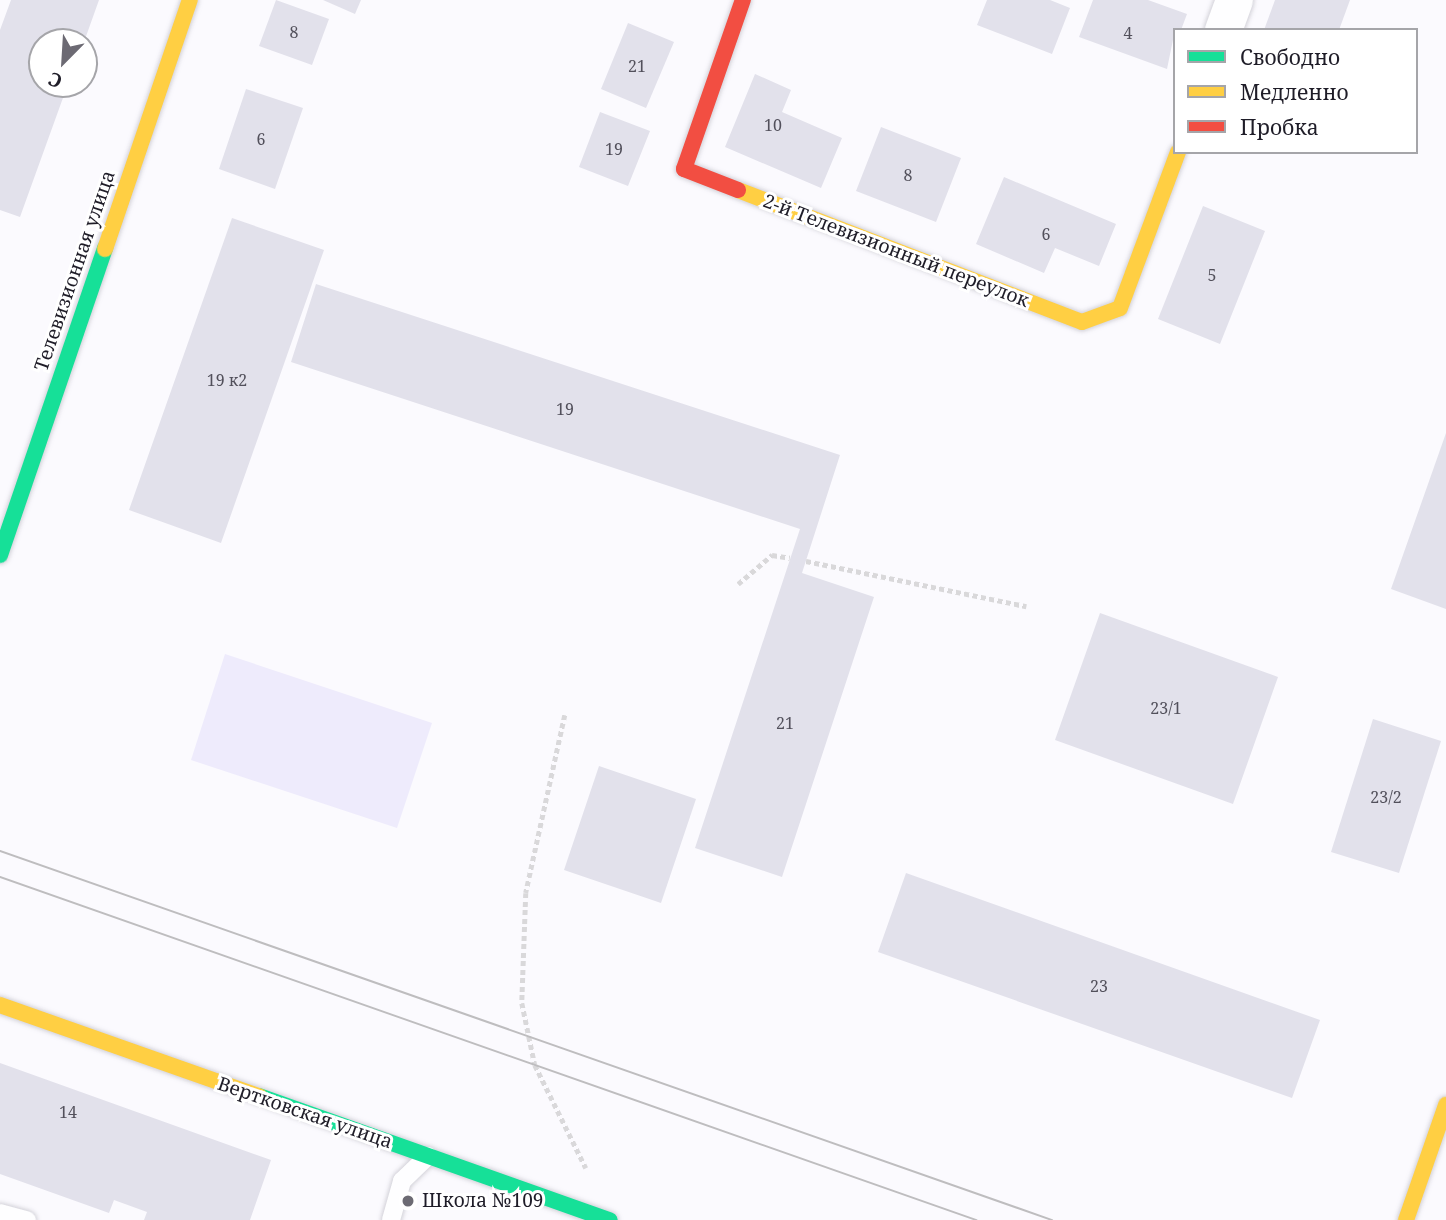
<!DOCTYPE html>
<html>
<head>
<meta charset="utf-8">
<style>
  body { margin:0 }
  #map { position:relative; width:1446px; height:1220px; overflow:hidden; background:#fbfafe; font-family:"Noto Serif",serif }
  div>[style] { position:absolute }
  .green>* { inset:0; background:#eeebfc }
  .building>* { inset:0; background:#e2e1eb }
  .path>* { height:4.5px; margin-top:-2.25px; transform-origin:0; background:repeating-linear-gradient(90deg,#d9d8da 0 5px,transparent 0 8.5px) }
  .roads { filter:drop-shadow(0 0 2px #d3d2d9) drop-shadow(0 0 2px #d3d2d9) }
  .lane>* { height:18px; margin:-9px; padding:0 9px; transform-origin:9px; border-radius:9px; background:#fefeff }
  .street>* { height:37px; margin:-18.5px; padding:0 18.5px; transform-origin:18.5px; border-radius:18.5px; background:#fefeff }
  .fast>* { height:16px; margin:-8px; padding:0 8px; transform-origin:8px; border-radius:8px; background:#16e098 }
  .slow>* { height:16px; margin:-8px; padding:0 8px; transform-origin:8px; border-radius:8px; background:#ffcf43 }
  .jam>* { height:16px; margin:-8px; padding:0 8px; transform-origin:8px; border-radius:8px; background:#f24e42 }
  .tram>* { height:2px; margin:-1px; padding:0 1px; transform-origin:1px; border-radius:1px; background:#bebdbf }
  .dots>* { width:19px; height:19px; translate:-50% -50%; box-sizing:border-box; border:4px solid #fff; border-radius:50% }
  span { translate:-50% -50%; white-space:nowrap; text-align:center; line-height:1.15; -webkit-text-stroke:6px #fff; paint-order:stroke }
  .number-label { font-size:16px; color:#52505b }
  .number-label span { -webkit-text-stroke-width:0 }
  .street-label { font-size:19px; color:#1f1d28 }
  .poi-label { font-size:19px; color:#1f1d28 }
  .left { translate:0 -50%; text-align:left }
  .legend { position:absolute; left:1173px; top:28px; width:245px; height:126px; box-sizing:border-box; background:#fff; border:2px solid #a5a5a9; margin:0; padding:9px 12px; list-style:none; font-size:21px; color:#1f1d28 }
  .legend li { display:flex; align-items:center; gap:14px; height:35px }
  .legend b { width:35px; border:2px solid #a5a5a9 }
  .north { position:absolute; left:28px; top:28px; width:70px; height:70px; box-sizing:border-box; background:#fff; border:2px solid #a5a5a9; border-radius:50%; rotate:204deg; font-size:19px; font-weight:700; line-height:28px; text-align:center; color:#1f1d28 }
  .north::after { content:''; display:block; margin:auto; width:24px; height:32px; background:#6c6a73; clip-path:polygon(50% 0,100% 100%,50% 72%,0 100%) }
</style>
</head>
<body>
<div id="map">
  <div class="green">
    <i style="clip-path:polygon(225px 654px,432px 723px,397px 828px,191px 760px)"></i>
  </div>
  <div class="building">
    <i style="clip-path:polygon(11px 0,99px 0,84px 42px,42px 42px,42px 84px,68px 84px,20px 217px,0 210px,0 30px)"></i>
    <i style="clip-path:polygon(276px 0,329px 19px,312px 65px,259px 46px)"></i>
    <i style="clip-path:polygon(323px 0,361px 0,355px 14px)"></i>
    <i style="clip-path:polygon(987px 0,1050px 0,1070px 8px,1052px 54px,977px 25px)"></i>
    <i style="clip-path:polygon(1093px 0,1148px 0,1187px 14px,1181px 30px,1175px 30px,1167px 69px,1079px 37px)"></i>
    <i style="clip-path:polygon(1275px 0,1350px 0,1339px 30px,1264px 30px)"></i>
    <i style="clip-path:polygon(628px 23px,674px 42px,646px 108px,601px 89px)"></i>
    <i style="clip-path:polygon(755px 74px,791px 90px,782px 112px,842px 138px,821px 188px,725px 147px)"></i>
    <i style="clip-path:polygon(246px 89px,303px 108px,275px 189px,219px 169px)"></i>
    <i style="clip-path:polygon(600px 112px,650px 131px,628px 186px,579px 167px)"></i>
    <i style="clip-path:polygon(881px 127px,961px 158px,936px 222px,856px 191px)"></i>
    <i style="clip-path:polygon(1004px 177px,1116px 224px,1099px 266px,1055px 248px,1044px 273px,976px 244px)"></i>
    <i style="clip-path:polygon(1203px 206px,1265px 231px,1220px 344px,1158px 319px)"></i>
    <i style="clip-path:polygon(232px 218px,324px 250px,221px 543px,129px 510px)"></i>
    <i style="clip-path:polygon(316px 284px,840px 455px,802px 573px,874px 597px,782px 877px,695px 848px,800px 529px,291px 362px)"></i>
    <i style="clip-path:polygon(1446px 433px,1446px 609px,1391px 589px)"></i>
    <i style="clip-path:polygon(1100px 613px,1278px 677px,1233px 804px,1055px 740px)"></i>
    <i style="clip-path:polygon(1373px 719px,1441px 741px,1399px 873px,1331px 852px)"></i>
    <i style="clip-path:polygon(599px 766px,696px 799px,661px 903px,564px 870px)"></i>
    <i style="clip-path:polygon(906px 873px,1320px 1020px,1292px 1098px,878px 952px)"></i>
    <i style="clip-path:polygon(0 1063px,271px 1160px,250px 1220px,144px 1220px,147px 1212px,114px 1200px,109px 1213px,0 1174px)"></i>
  </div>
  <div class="path">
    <i style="left:806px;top:561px;width:225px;rotate:11.6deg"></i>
    <i style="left:738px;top:584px;width:45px;rotate:-40.5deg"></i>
    <i style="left:772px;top:555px;width:18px;rotate:9deg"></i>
    <i style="left:565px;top:715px;width:182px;rotate:102.4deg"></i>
    <i style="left:526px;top:893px;width:110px;rotate:92.1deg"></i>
    <i style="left:522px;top:1003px;width:63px;rotate:78.2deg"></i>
    <i style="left:535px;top:1065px;width:115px;rotate:63.7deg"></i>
  </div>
  <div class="roads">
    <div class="lane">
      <i style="left:0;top:1213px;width:28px;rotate:15deg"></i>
      <i style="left:391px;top:1220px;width:41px;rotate:-74.2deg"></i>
      <i style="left:402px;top:1181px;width:36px;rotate:-44deg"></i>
    </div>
    <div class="street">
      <i style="left:1223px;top:30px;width:32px;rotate:-70deg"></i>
    </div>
    <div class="fast">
      <i style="left:0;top:555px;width:324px;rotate:-71.1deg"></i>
      <i style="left:259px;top:1096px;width:372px;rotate:19.5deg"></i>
    </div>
    <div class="slow">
      <i style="left:738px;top:190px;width:368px;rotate:21deg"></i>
      <i style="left:1082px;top:322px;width:40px;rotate:-20.2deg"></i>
      <i style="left:1120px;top:308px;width:166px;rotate:-69.6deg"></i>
      <i style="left:105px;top:249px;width:263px;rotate:-71.2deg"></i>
      <i style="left:0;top:1005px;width:275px;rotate:19.4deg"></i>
      <i style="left:1406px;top:1220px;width:122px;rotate:-70.8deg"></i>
    </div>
    <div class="jam">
      <i style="left:738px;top:190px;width:58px;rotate:-158.7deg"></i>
      <i style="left:684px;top:169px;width:179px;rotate:-70.8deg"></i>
    </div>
  </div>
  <div class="tram">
    <i style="left:0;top:851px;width:1115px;rotate:19.33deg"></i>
    <i style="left:0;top:877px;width:1035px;rotate:19.36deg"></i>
  </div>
  <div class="dots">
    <i style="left:408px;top:1201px;background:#6c6a73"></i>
  </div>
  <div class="number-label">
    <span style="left:294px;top:32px">8</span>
    <span style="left:1128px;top:33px">4</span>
    <span style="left:637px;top:66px">21</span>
    <span style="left:773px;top:125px">10</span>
    <span style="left:261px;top:139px">6</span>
    <span style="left:614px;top:149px">19</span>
    <span style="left:908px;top:175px">8</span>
    <span style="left:1046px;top:234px">6</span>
    <span style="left:1212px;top:275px">5</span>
    <span style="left:227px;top:380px">19 к2</span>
    <span style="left:565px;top:409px">19</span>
    <span style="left:1166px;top:708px">23/1</span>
    <span style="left:785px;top:723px">21</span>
    <span style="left:1386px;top:797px">23/2</span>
    <span style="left:1099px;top:986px">23</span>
    <span style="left:68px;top:1112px">14</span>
  </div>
  <div class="street-label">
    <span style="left:896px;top:251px;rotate:21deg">2-й Телевизионный переулок</span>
    <span style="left:75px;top:271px;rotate:-71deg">Телевизионная улица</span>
    <span style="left:305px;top:1113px;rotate:19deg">Вертковская улица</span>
  </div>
  <div class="poi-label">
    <span class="left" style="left:422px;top:1201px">Школа №109</span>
  </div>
  <ul class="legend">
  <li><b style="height:9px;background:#16e098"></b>Свободно</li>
  <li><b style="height:9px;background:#ffcf43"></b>Медленно</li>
  <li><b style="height:9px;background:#f24e42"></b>Пробка</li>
  </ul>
  <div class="north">С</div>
</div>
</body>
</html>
